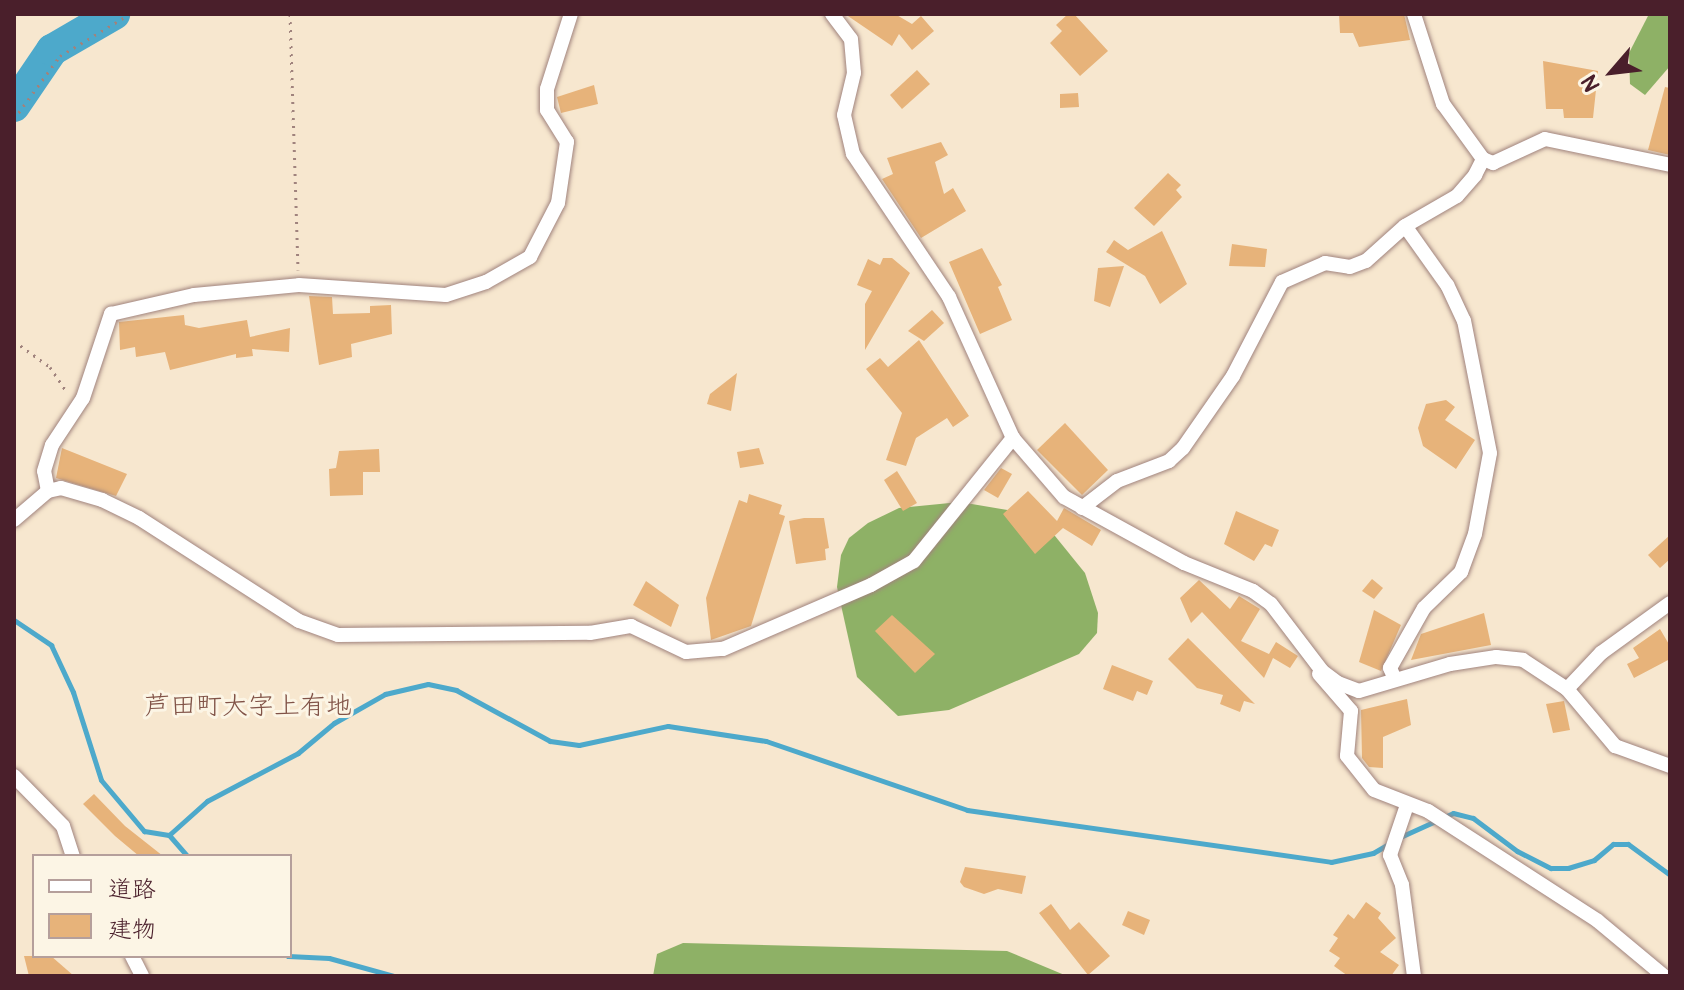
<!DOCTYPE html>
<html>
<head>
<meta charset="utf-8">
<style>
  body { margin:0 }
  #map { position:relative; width:1684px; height:990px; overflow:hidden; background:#f7e7cf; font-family:Pangolin,"Klee One",sans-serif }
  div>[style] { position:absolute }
  .forest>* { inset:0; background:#8eb166 }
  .stream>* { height:5px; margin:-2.5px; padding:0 2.5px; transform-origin:2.5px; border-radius:2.5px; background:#4da9cb }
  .river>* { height:32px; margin:-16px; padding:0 16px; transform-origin:16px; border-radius:16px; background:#4da9cb }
  .building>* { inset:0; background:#e7b37a }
  .path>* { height:3px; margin-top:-1.5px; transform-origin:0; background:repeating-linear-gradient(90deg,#a0837d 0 2px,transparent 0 8px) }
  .roads { filter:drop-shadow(0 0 2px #a0837d) drop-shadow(0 0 2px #a0837d) }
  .street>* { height:14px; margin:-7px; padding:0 7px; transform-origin:7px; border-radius:7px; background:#fff }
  span { translate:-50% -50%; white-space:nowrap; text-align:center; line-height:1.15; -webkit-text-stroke:6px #fcf5e5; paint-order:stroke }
  .quarter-label { font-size:26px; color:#815347 }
  .frame { position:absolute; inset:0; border:16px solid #4a1f2b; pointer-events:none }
  .legend { position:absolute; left:32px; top:854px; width:260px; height:104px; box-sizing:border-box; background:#fcf5e5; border:2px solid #b59f9b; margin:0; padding:10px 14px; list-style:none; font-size:24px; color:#4a1f2b }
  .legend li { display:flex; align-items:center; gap:16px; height:40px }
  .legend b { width:40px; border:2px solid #b59f9b }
  .north { position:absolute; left:1572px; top:32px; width:80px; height:80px; -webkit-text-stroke:6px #fcf5e5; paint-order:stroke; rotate:242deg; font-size:22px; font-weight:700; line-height:32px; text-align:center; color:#4a1f2b }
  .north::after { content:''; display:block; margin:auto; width:28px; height:36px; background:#4a1f2b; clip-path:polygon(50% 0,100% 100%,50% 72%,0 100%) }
</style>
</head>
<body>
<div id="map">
  <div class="forest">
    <i style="clip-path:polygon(1649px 14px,1670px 14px,1670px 66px,1645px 95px,1630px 84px,1629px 53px)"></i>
    <i style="clip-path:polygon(960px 502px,1025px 513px,1055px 536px,1085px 573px,1098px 613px,1097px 633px,1079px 654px,949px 710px,898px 716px,857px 677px,837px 587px,841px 555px,849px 538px,868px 523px,899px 508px)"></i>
    <i style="clip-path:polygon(683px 943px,1007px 951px,1067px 976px,653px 976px,657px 954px)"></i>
  </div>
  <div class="stream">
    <i style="left:14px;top:620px;width:45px;rotate:34deg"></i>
    <i style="left:51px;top:645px;width:52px;rotate:64.9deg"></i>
    <i style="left:73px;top:692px;width:92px;rotate:72.3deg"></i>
    <i style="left:101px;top:780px;width:67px;rotate:49.9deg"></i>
    <i style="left:144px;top:831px;width:25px;rotate:9deg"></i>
    <i style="left:169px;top:835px;width:28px;rotate:49deg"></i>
    <i style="left:169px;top:835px;width:51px;rotate:-41.8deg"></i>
    <i style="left:207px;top:801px;width:103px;rotate:-27.8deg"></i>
    <i style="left:298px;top:753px;width:47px;rotate:-39.8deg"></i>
    <i style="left:334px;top:723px;width:59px;rotate:-29.6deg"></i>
    <i style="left:385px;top:694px;width:44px;rotate:-13.1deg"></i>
    <i style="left:428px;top:684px;width:29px;rotate:12deg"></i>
    <i style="left:456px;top:690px;width:107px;rotate:28.5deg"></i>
    <i style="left:550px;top:741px;width:29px;rotate:8deg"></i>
    <i style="left:579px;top:745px;width:91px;rotate:-12.1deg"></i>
    <i style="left:668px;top:726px;width:99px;rotate:8.7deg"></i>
    <i style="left:766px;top:741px;width:213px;rotate:18.9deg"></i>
    <i style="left:967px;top:810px;width:368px;rotate:8.1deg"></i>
    <i style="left:1331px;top:862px;width:43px;rotate:-12.1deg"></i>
    <i style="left:1373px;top:853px;width:20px;rotate:-30deg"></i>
    <i style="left:1398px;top:838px;width:60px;rotate:-24.4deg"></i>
    <i style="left:1453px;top:813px;width:21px;rotate:14deg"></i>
    <i style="left:1473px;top:818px;width:55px;rotate:36.9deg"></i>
    <i style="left:1517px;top:851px;width:38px;rotate:27deg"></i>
    <i style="left:1551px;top:868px;width:17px"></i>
    <i style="left:1568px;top:868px;width:27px;rotate:-17deg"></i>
    <i style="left:1594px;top:860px;width:25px;rotate:-40deg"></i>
    <i style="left:1613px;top:844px;width:15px"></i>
    <i style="left:1628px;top:844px;width:52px;rotate:36.4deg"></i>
    <i style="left:288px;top:956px;width:41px;rotate:2.8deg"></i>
    <i style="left:329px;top:958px;width:67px;rotate:15.5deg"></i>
  </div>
  <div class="river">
    <i style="left:14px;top:106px;width:68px;rotate:-55.8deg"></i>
    <i style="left:52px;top:50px;width:72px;rotate:-30.1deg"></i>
  </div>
  <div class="building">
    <i style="clip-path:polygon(845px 14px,895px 14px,912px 24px,921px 16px,934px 31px,912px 50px,899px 34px,892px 46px)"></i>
    <i style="clip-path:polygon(1068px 14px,1074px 14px,1108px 51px,1080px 76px,1050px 43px,1062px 31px,1056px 25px)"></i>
    <i style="clip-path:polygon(1339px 14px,1404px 14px,1410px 40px,1359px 47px,1353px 33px,1340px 33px)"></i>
    <i style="clip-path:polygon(1543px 61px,1598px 71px,1593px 118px,1564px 118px,1563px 109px,1546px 109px)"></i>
    <i style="clip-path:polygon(917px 70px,930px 84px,902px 109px,890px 95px)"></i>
    <i style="clip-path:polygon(594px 85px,598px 104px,561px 113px,557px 97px)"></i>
    <i style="clip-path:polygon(1665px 87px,1670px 88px,1670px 155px,1648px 150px)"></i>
    <i style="clip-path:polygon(1078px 93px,1079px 107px,1060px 108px,1060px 94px)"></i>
    <i style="clip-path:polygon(941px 142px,948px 155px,935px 162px,944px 194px,953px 188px,966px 211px,921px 238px,882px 179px,893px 174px,887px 158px)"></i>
    <i style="clip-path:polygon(1168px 173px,1181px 185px,1176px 190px,1182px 197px,1154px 226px,1134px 208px)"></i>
    <i style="clip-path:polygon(1162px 231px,1187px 284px,1160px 304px,1145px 276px,1106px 252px,1114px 240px,1128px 250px)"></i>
    <i style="clip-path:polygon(1232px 244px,1267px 249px,1265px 267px,1229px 266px)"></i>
    <i style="clip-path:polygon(982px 248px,1002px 285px,998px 287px,1012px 320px,980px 334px,949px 262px)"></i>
    <i style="clip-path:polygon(883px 258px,892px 258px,910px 273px,865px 350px,865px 304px,872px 291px,857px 285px,868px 259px,880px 265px)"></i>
    <i style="clip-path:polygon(1124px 266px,1110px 307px,1094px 301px,1098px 268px)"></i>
    <i style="clip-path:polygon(309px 296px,332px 297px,333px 314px,370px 313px,370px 306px,391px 305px,392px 334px,351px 344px,352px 357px,319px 365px)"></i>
    <i style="clip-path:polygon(932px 310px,944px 323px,924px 341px,908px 331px)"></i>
    <i style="clip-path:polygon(184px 315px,185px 325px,199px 328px,247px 320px,250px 337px,290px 328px,289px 352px,252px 349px,253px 356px,236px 358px,236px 354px,170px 370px,165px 352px,136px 357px,135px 347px,120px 350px,119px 322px)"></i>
    <i style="clip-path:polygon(919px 340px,969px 416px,953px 427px,947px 418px,916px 438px,906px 466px,886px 460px,902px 413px,866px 369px,880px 358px,888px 367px)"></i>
    <i style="clip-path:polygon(737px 373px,731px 411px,707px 404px,710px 394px)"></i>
    <i style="clip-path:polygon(1446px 400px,1455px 407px,1445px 420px,1475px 440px,1456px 469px,1423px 446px,1418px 428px,1426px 404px)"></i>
    <i style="clip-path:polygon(1065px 423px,1108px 470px,1082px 495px,1037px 450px)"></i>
    <i style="clip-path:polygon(62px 448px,127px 474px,116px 496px,56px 478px)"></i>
    <i style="clip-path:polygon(759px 448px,764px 464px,740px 468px,737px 452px)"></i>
    <i style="clip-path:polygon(379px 449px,380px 472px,363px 472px,363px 495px,330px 496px,329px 469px,336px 468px,339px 451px)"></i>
    <i style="clip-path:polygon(1001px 468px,1012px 474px,998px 498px,984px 490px)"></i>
    <i style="clip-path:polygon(897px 471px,917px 503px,903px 511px,884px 480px)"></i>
    <i style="clip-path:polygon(1028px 491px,1057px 521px,1064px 508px,1101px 530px,1092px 546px,1063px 528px,1035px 554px,1003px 514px)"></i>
    <i style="clip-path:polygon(749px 494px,782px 505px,779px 514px,785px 516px,751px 626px,711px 640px,706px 598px,739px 500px,747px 503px)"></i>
    <i style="clip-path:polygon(1236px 511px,1279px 530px,1272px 547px,1265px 544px,1254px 561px,1224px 544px)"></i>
    <i style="clip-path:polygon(804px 518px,824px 518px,829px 548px,825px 549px,826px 560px,796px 564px,789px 521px)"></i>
    <i style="clip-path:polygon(1670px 535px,1670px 559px,1660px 568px,1648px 555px)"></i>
    <i style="clip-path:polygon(1372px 579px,1383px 588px,1374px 599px,1362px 591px)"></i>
    <i style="clip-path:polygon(1199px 580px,1230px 609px,1239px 596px,1260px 609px,1241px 641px,1269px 654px,1276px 642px,1298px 656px,1290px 668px,1273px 658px,1264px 678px,1202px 612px,1191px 623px,1180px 598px)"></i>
    <i style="clip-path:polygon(646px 581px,679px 605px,671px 627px,633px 605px)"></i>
    <i style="clip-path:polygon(1374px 610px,1401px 625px,1381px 671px,1359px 662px)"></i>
    <i style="clip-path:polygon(1484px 613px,1491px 645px,1411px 660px,1421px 634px)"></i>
    <i style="clip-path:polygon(892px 615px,935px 654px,915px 673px,875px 631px)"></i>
    <i style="clip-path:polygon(1660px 629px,1670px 646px,1670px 659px,1634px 678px,1627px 664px,1639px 658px,1633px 648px)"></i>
    <i style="clip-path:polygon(1188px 638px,1255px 704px,1244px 701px,1240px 712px,1220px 704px,1223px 695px,1197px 688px,1168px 659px)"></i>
    <i style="clip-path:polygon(1112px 665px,1153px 681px,1147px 695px,1137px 691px,1133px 701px,1103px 689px)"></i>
    <i style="clip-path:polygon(1407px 699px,1411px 725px,1383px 737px,1383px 768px,1369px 767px,1362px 758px,1361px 710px)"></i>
    <i style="clip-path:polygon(1564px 701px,1570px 730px,1553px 733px,1546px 704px)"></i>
    <i style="clip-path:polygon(94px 794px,125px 826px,163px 856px,139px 856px,115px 836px,83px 804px)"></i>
    <i style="clip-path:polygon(965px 867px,1026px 876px,1022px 894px,998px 889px,984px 894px,964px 887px,960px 882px)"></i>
    <i style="clip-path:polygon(1366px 902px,1381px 913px,1378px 918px,1396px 938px,1380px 952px,1399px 965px,1391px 976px,1348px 976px,1334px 966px,1340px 958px,1329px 951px,1338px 938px,1333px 935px,1348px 914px,1354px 919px)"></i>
    <i style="clip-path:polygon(1051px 904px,1070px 930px,1079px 922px,1110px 956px,1088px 975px,1039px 913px)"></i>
    <i style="clip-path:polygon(1128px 911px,1150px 920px,1144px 935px,1122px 925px)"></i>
    <i style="clip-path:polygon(24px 956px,51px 956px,74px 976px,29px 976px)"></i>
  </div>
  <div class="path">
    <i style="left:290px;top:14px;width:256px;rotate:88.2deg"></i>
    <i style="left:14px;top:119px;width:78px;rotate:-53.9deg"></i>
    <i style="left:60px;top:56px;width:82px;rotate:-31deg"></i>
    <i style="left:14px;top:341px;width:44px;rotate:35.8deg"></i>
    <i style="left:50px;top:367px;width:30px;rotate:56deg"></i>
  </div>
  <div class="roads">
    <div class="street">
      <i style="left:832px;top:14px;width:31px;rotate:53deg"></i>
      <i style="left:851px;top:39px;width:34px;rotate:85deg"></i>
      <i style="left:854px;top:73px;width:43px;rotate:103.4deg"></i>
      <i style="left:844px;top:115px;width:40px;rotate:77deg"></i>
      <i style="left:853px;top:154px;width:172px;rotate:56.1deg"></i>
      <i style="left:949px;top:297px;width:155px;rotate:65.6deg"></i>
      <i style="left:1013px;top:438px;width:78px;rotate:49.2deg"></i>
      <i style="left:1064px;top:497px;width:137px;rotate:28.8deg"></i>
      <i style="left:1184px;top:563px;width:74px;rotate:22.1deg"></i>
      <i style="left:1253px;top:591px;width:22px;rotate:36deg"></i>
      <i style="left:1271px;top:604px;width:84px;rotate:52.7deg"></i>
      <i style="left:1322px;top:671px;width:20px;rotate:37deg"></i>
      <i style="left:1338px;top:683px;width:22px;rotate:21deg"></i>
      <i style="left:1359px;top:691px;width:95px;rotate:-16.5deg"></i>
      <i style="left:1450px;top:664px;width:47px;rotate:-8.7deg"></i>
      <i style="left:1496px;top:657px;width:27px;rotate:6deg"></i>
      <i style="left:1523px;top:660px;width:53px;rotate:33.4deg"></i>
      <i style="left:1567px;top:689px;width:75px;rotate:49.9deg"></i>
      <i style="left:1615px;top:746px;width:59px;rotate:20deg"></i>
      <i style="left:1483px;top:159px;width:11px;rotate:22deg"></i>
      <i style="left:1493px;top:163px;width:57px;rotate:-24.8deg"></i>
      <i style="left:1545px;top:139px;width:128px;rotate:11.7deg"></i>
      <i style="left:48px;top:491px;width:20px;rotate:-101deg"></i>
      <i style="left:44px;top:471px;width:27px;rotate:-73deg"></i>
      <i style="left:52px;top:445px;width:56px;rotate:-56.6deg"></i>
      <i style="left:83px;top:398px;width:89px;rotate:-71.6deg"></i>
      <i style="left:111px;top:314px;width:85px;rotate:-12.9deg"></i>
      <i style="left:194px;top:295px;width:105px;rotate:-5.4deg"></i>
      <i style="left:299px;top:285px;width:147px;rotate:3.9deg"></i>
      <i style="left:446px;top:295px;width:42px;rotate:-18deg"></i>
      <i style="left:486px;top:282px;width:51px;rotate:-29.6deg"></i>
      <i style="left:530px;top:257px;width:61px;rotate:-62.6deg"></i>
      <i style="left:558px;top:203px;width:62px;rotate:-81.6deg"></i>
      <i style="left:567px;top:142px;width:38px;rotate:-122deg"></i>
      <i style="left:547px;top:110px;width:21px;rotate:-90deg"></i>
      <i style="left:547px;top:89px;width:79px;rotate:-72.3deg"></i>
      <i style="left:1082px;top:508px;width:44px;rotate:-37.6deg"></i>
      <i style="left:1117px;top:481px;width:56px;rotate:-21deg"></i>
      <i style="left:1169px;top:461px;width:19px;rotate:-43deg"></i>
      <i style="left:1183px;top:448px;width:88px;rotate:-55.2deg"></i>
      <i style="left:1233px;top:376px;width:106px;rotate:-62.5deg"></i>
      <i style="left:1282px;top:282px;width:47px;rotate:-23.8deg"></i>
      <i style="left:1325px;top:263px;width:25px;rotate:9deg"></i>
      <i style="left:1350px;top:267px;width:17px;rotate:-21deg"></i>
      <i style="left:1366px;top:261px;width:52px;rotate:-41.9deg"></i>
      <i style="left:1405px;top:226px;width:60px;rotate:-30deg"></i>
      <i style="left:1457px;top:196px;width:28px;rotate:-49deg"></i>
      <i style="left:1475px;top:175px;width:18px;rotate:-63deg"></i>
      <i style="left:1483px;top:159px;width:68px;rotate:-126deg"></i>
      <i style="left:1443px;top:104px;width:95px;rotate:-107.9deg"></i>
      <i style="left:14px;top:520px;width:45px;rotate:-40.5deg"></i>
      <i style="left:48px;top:491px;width:13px;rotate:-13deg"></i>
      <i style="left:61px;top:488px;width:43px;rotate:16.3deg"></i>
      <i style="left:102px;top:500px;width:41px;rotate:25.9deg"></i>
      <i style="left:139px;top:518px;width:190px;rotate:32.8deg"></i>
      <i style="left:299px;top:621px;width:41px;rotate:19.7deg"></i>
      <i style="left:338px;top:635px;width:252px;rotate:-0.5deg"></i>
      <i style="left:590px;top:633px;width:42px;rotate:-9.7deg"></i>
      <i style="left:631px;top:626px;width:61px;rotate:25.3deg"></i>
      <i style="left:686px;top:652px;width:37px;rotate:-5deg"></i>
      <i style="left:723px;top:649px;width:161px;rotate:-23.4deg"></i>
      <i style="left:871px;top:585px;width:49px;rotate:-29.2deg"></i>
      <i style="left:914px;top:561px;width:158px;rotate:-51.2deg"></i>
      <i style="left:1319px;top:674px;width:49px;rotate:49.1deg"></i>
      <i style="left:1351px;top:711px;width:45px;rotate:95.1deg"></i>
      <i style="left:1347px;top:756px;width:43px;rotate:51.5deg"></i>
      <i style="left:1374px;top:790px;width:58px;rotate:21.3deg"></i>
      <i style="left:1428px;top:811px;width:202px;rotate:32.9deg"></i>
      <i style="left:1598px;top:921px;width:86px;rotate:39.8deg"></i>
      <i style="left:1394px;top:677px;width:10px;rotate:-114deg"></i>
      <i style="left:1390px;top:668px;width:69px;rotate:-60.5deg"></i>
      <i style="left:1424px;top:608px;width:52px;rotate:-44.2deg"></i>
      <i style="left:1461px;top:572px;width:40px;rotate:-69.8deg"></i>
      <i style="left:1475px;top:534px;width:82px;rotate:-79.5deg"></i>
      <i style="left:1490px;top:453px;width:135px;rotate:-101.1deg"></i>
      <i style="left:1464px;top:321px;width:40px;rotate:-115deg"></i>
      <i style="left:1447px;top:285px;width:72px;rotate:-125.4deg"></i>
      <i style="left:1567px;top:689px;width:50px;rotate:-46.6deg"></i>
      <i style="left:1601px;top:653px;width:85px;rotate:-35.9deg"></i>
      <i style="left:14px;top:776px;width:70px;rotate:45.6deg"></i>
      <i style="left:63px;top:826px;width:32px;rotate:72deg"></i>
      <i style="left:1407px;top:805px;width:53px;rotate:108.8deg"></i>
      <i style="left:1390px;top:855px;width:32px;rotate:68deg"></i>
      <i style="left:1402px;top:885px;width:92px;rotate:82.5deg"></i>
      <i style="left:132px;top:956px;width:22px;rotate:63deg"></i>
    </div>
  </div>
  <div class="quarter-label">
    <span style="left:248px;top:707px">芦田町大字上有地</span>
  </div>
  <div class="frame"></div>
  <ul class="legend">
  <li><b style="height:10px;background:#fff"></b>道路</li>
  <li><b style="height:22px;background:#e7b37a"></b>建物</li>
  </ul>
  <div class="north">N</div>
</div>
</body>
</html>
